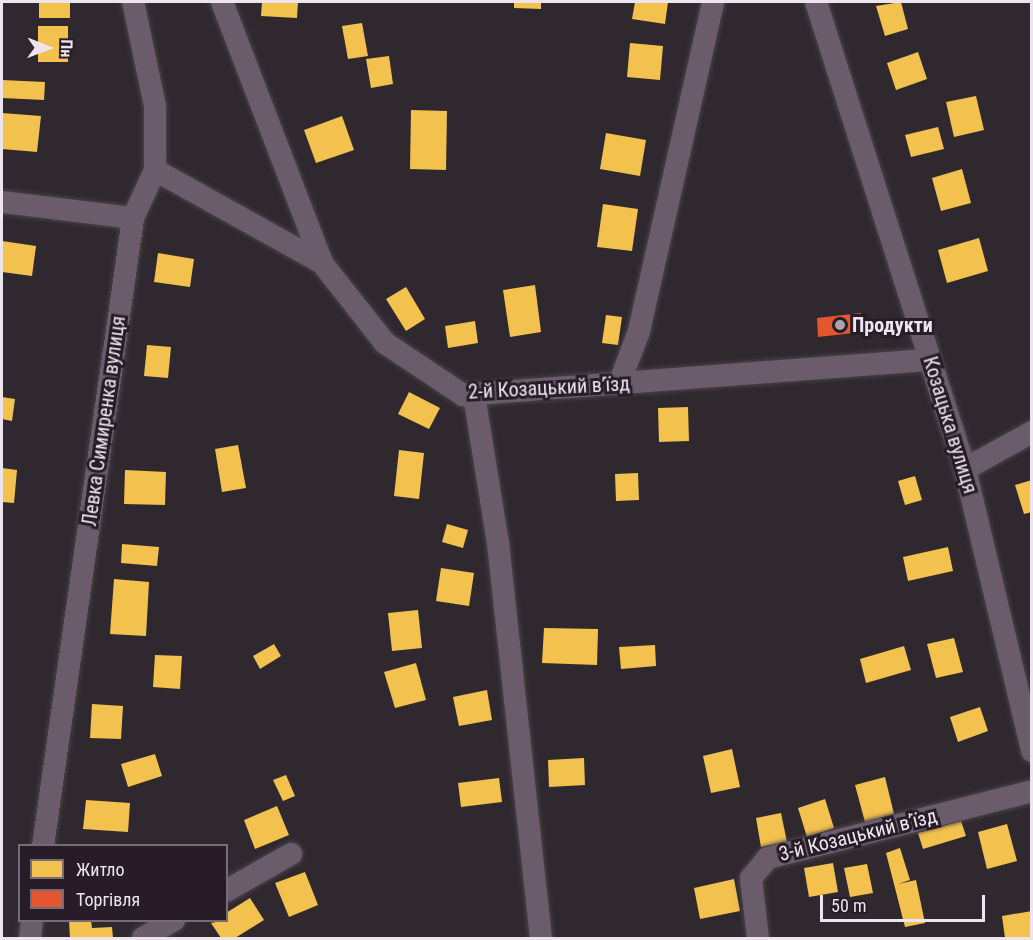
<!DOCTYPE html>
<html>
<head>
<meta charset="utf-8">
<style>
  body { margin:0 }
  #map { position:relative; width:1033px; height:940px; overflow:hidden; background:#2f292f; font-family:"Roboto Condensed",sans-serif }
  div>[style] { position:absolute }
  .homes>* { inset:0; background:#f2c14e }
  .shops>* { inset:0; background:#e4572e }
  .roads { filter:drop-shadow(0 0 2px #494449) drop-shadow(0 0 2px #494449) }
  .street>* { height:22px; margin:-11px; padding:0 11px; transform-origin:11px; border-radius:11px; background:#6a5c6a }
  .dots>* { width:16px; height:16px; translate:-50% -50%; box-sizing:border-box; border:3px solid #271c28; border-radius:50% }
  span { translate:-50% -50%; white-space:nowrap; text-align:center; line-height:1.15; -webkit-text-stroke:6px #271c28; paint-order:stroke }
  .poi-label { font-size:20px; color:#ede5ed; font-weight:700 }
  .left { translate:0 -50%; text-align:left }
  .street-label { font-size:20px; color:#ede5ed }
  .frame { position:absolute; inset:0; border:3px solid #ede5ed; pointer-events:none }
  .legend { position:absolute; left:18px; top:844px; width:210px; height:78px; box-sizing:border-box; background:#271c28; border:2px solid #766c77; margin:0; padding:8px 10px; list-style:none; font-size:18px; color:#ede5ed }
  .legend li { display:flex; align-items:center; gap:12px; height:30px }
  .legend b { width:30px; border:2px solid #766c77 }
  .north { position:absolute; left:18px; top:18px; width:60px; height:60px; -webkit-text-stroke:4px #271c28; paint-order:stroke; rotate:91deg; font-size:16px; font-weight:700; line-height:24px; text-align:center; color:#ede5ed }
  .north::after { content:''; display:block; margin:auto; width:21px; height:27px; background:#ede5ed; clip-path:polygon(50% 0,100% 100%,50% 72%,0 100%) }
  .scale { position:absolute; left:820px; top:895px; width:165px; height:27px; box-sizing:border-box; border:3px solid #ede5ed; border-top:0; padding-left:8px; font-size:18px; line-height:21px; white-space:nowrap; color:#ede5ed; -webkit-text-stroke:4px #271c28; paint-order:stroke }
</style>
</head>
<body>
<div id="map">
  <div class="homes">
    <i style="clip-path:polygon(39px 2px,70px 2px,70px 18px,39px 18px)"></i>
    <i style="clip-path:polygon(262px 2px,298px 2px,297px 18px,261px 16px)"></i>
    <i style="clip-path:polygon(514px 2px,541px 2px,541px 9px,514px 8px)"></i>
    <i style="clip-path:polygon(635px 2px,668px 2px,665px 24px,632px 19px)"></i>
    <i style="clip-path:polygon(901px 2px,908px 29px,885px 36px,876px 6px)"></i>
    <i style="clip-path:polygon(362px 23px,368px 56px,348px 59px,342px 26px)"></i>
    <i style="clip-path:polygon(38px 26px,68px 26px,68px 62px,38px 62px)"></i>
    <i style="clip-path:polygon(630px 43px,663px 46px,660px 80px,627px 77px)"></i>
    <i style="clip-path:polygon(918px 52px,927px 79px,896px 90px,887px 63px)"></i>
    <i style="clip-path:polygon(389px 56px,393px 84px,371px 88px,366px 59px)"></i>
    <i style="clip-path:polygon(2px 80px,45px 82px,44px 100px,2px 98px)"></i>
    <i style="clip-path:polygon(976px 96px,984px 130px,954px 137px,946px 102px)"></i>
    <i style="clip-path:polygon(411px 110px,447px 111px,446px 170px,410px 169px)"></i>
    <i style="clip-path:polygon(2px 113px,41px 116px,37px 152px,2px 149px)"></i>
    <i style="clip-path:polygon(342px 116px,354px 150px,316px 163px,304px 130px)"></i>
    <i style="clip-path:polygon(938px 127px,944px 149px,911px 157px,905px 135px)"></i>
    <i style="clip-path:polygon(606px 133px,646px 140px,640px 176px,600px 169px)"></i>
    <i style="clip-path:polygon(962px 169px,971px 203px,941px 211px,932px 178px)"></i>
    <i style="clip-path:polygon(603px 204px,638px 209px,632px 251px,597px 247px)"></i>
    <i style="clip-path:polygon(979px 238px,988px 271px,947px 283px,938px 250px)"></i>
    <i style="clip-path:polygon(2px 241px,36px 246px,32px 276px,2px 272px)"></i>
    <i style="clip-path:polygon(158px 253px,194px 259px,190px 287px,154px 282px)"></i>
    <i style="clip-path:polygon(535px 285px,541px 332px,510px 337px,503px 290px)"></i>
    <i style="clip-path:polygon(406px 287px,425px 319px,406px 331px,386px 299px)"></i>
    <i style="clip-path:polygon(606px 315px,622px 317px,618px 345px,602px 343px)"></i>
    <i style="clip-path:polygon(475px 321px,478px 343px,448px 348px,445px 326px)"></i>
    <i style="clip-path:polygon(147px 345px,171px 347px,168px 378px,144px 376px)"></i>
    <i style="clip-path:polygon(409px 392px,440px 408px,429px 429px,398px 414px)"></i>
    <i style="clip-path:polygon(2px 397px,15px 399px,12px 421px,2px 419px)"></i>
    <i style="clip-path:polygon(688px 407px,689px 441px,659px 442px,658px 408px)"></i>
    <i style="clip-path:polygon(238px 445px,246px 488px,222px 492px,215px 449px)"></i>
    <i style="clip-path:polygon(399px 450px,424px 453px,419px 499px,394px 496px)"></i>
    <i style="clip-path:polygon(2px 468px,17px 470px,14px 503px,2px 502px)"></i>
    <i style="clip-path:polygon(125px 470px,166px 472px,165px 505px,124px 504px)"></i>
    <i style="clip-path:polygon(638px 473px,639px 500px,616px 501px,615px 474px)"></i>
    <i style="clip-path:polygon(915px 476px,922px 500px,905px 505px,898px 481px)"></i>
    <i style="clip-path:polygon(1032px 480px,1032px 512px,1024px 514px,1015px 485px)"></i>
    <i style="clip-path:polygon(447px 524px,468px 530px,463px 548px,442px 542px)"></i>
    <i style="clip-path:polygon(122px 544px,159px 547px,157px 566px,121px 563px)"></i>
    <i style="clip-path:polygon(948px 547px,953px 571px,908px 581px,903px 557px)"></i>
    <i style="clip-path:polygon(441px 568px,474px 573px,469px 606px,436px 601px)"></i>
    <i style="clip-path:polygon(114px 579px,149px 582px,146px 636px,110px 634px)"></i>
    <i style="clip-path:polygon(418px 610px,422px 648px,392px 651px,388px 613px)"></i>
    <i style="clip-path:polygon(544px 628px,598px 629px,597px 665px,542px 663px)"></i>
    <i style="clip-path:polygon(954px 638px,963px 672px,936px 678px,927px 644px)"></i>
    <i style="clip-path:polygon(274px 644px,281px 656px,260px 669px,253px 656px)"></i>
    <i style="clip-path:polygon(655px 645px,656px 666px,621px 669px,619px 647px)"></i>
    <i style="clip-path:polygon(904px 646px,911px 670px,866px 683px,860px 659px)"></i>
    <i style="clip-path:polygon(155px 655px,182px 656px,180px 689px,153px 687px)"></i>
    <i style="clip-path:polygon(416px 663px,426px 700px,395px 708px,384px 672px)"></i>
    <i style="clip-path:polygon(487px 690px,492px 720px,459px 726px,453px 697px)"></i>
    <i style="clip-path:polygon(92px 704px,123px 706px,121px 739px,90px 738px)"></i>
    <i style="clip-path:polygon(980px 707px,988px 731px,958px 742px,950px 717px)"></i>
    <i style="clip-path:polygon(732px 749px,740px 787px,711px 793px,703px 756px)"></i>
    <i style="clip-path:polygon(155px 754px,162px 776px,128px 787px,121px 764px)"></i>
    <i style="clip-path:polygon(584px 758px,585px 785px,549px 787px,548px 760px)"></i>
    <i style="clip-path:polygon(286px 775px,295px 796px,283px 801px,273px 780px)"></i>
    <i style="clip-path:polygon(885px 777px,894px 814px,865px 822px,855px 785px)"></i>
    <i style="clip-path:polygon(499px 778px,502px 802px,461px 807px,458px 783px)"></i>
    <i style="clip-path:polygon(825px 799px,834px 828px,807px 837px,798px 808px)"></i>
    <i style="clip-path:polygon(86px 800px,130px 803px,128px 832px,83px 829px)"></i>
    <i style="clip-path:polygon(277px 806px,289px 835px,255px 849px,244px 820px)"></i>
    <i style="clip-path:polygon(781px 813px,787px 842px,761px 847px,756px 818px)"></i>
    <i style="clip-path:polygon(961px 821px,966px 836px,923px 849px,918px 833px)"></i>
    <i style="clip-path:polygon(1007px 824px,1017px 861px,987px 869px,978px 832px)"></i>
    <i style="clip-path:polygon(900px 848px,910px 880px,898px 884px,916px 880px,925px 923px,905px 927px,886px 853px)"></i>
    <i style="clip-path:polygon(833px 863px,838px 892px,809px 897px,804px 868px)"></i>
    <i style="clip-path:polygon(867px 864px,873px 893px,850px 897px,844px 868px)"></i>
    <i style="clip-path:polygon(305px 872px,318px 905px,289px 917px,275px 883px)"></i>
    <i style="clip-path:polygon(734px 879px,740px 911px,700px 919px,694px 888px)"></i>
    <i style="clip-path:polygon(250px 898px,264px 920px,235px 938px,221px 938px,211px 923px,226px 920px,226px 913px)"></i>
    <i style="clip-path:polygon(1032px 911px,1032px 938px,1005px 938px,1002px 916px)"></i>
    <i style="clip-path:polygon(69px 920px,91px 920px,92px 928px,112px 927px,113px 938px,70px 938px)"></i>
  </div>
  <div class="shops">
    <i style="clip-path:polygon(861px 313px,862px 332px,818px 337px,817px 318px)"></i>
  </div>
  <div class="roads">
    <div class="street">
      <i style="left:222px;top:2px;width:280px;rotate:69deg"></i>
      <i style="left:322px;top:263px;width:102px;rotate:51.8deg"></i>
      <i style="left:385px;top:343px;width:94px;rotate:33.7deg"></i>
      <i style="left:463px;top:395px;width:468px;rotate:-4.3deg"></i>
      <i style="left:816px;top:2px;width:490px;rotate:72.3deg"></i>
      <i style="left:965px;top:469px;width:290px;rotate:76.6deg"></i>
      <i style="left:155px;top:170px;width:191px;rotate:29.1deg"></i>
      <i style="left:2px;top:202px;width:132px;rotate:7deg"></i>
      <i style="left:619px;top:384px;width:57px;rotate:-69.3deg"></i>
      <i style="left:639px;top:331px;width:337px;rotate:-77.3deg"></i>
      <i style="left:474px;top:395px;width:150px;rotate:80.8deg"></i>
      <i style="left:498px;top:543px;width:397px;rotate:83.8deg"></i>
      <i style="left:965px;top:469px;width:77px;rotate:-28.9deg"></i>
      <i style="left:43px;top:846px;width:634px;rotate:-81.84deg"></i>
      <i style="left:133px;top:218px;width:53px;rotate:-65.4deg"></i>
      <i style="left:155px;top:170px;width:64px;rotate:-90deg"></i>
      <i style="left:155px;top:106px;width:106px;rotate:-101.9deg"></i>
      <i style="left:226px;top:891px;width:75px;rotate:-29.6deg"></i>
      <i style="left:30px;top:938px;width:18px;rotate:-84deg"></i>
      <i style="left:143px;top:938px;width:36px;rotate:-30deg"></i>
      <i style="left:758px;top:938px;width:60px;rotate:-96.7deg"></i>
      <i style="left:751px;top:878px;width:26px;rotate:-50deg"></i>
      <i style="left:768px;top:858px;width:272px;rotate:-14.2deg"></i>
    </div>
  </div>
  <div class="dots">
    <i style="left:840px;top:325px;background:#aaa3aa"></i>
  </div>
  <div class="poi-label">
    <span class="left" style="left:852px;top:325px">Продукти</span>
  </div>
  <div class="street-label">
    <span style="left:549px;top:388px;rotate:-3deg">2-й Козацький в’їзд</span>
    <span style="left:104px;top:421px;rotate:-82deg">Левка Симиренка вулиця</span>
    <span style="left:950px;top:425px;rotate:73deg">Козацька вулиця</span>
    <span style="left:858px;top:835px;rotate:-14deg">3-й Козацький в’їзд</span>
  </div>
  <div class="frame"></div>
  <ul class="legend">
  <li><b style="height:16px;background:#f2c14e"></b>Житло</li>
  <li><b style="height:16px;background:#e4572e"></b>Торгівля</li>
  </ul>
  <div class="north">Пн</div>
  <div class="scale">50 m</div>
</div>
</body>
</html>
